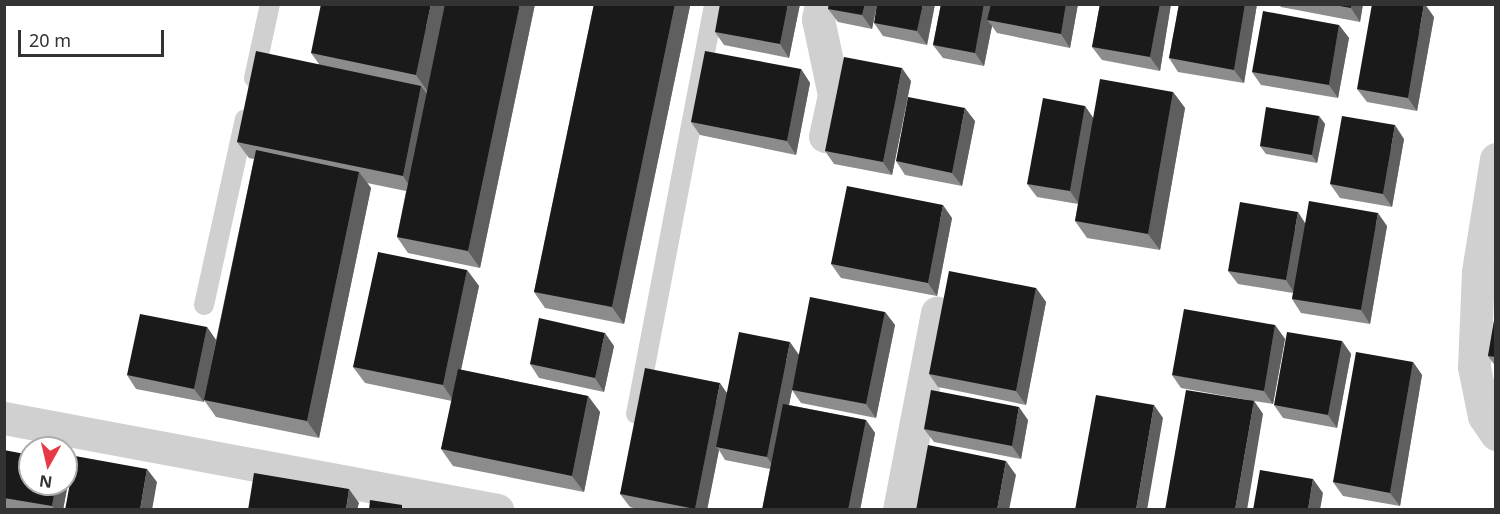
<!DOCTYPE html>
<html>
<head>
<meta charset="utf-8">
<style>
  body { margin:0 }
  #map { position:relative; width:1500px; height:514px; overflow:hidden; background:#fff; font-family:"Noto Sans",sans-serif }
  div>[style] { position:absolute }
  .service>* { height:20px; margin:-10px; padding:0 10px; transform-origin:10px; border-radius:10px; background:#d0d0d0 }
  .minor>* { height:33px; margin:-16.5px; padding:0 16.5px; transform-origin:16.5px; border-radius:16.5px; background:#d0d0d0 }
  .wall>* { inset:0; background:#8c8c8c }
  .shaded-wall>* { inset:0; background:#5f5f5f }
  .building>* { inset:0; background:#1a1a1a }
  span { translate:-50% -50%; white-space:nowrap; text-align:center; line-height:1.15; -webkit-text-stroke:6px #fff; paint-order:stroke }
  .frame { position:absolute; inset:0; border:6px solid #333; pointer-events:none }
  .north { position:absolute; left:18px; top:436px; width:60px; height:60px; box-sizing:border-box; background:#fff; border:2px solid #adadad; border-radius:50%; rotate:188deg; font-size:16px; font-weight:700; line-height:24px; text-align:center; color:#333 }
  .north::after { content:''; display:block; margin:auto; width:21px; height:27px; background:#e63946; clip-path:polygon(50% 0,100% 100%,50% 72%,0 100%) }
  .scale { position:absolute; left:18px; top:30px; width:146px; height:27px; box-sizing:border-box; border:3px solid #333; border-top:0; padding-left:8px; font-size:18px; line-height:21px; white-space:nowrap; color:#333; -webkit-text-stroke:4px #fff; paint-order:stroke }
</style>
</head>
<body>
<div id="map">
  <div class="service">
    <i style="left:254px;top:78px;width:76px;rotate:-77.8deg"></i>
    <i style="left:204px;top:305px;width:190px;rotate:-77.6deg"></i>
    <i style="left:636px;top:414px;width:417px;rotate:-79.2deg"></i>
  </div>
  <div class="minor">
    <i style="left:821px;top:4px;width:15px;rotate:101deg"></i>
    <i style="left:818px;top:19px;width:78px;rotate:78.1deg"></i>
    <i style="left:834px;top:95px;width:42px;rotate:102.4deg"></i>
    <i style="left:1496px;top:159px;width:114px;rotate:99.1deg"></i>
    <i style="left:1478px;top:272px;width:95px;rotate:92.4deg"></i>
    <i style="left:1474px;top:367px;width:50px;rotate:78.5deg"></i>
    <i style="left:1484px;top:416px;width:22px;rotate:56deg"></i>
    <i style="left:4px;top:418px;width:502px;rotate:10.57deg"></i>
    <i style="left:899px;top:510px;width:201px;rotate:-79.1deg"></i>
  </div>
  <div class="wall">
    <i style="clip-path:polygon(535px 4px,480px 268px,408px 253px,397px 237px,406px 191px,367px 183px,371px 188px,319px 438px,216px 417px,204px 400px,204px 402px,136px 389px,127px 375px,207px 327px,216px 340px,254px 159px,249px 158px,237px 142px,319px 64px,311px 53px)"></i>
    <i style="clip-path:polygon(594px 4px,688px 4px,690px 6px,624px 324px,545px 308px,534px 292px)"></i>
    <i style="clip-path:polygon(800px 4px,789px 58px,724px 45px,715px 32px)"></i>
    <i style="clip-path:polygon(829px 4px,877px 4px,872px 29px,838px 22px,828px 9px)"></i>
    <i style="clip-path:polygon(935px 4px,927px 45px,883px 36px,874px 23px)"></i>
    <i style="clip-path:polygon(941px 4px,1078px 4px,1070px 48px,997px 33px,992px 26px,984px 66px,943px 58px,933px 45px)"></i>
    <i style="clip-path:polygon(1100px 4px,1171px 4px,1160px 71px,1102px 60px,1092px 47px)"></i>
    <i style="clip-path:polygon(1179px 4px,1257px 4px,1244px 83px,1178px 72px,1169px 58px)"></i>
    <i style="clip-path:polygon(1279px 4px,1363px 4px,1360px 22px,1281px 7px)"></i>
    <i style="clip-path:polygon(1434px 17px,1417px 111px,1367px 102px,1357px 89px)"></i>
    <i style="clip-path:polygon(1339px 25px,1349px 38px,1338px 98px,1261px 85px,1252px 72px)"></i>
    <i style="clip-path:polygon(801px 69px,810px 83px,796px 155px,700px 135px,691px 122px)"></i>
    <i style="clip-path:polygon(911px 81px,892px 175px,834px 164px,825px 151px)"></i>
    <i style="clip-path:polygon(1173px 92px,1185px 108px,1160px 250px,1087px 238px,1075px 221px,1078px 204px,1037px 197px,1027px 184px,1085px 106px,1093px 118px)"></i>
    <i style="clip-path:polygon(1319px 116px,1325px 124px,1317px 163px,1266px 154px,1260px 146px)"></i>
    <i style="clip-path:polygon(975px 121px,962px 186px,905px 175px,896px 161px)"></i>
    <i style="clip-path:polygon(1404px 139px,1392px 207px,1340px 198px,1330px 184px)"></i>
    <i style="clip-path:polygon(952px 218px,937px 296px,841px 278px,831px 264px)"></i>
    <i style="clip-path:polygon(1305px 223px,1387px 226px,1370px 324px,1301px 313px,1292px 299px,1293px 293px,1238px 284px,1228px 271px)"></i>
    <i style="clip-path:polygon(467px 270px,479px 286px,461px 370px,588px 396px,600px 412px,584px 492px,453px 466px,441px 449px,452px 401px,365px 383px,353px 367px)"></i>
    <i style="clip-path:polygon(1036px 288px,1046px 302px,1026px 405px,938px 387px,929px 374px)"></i>
    <i style="clip-path:polygon(1496px 309px,1496px 367px,1488px 356px)"></i>
    <i style="clip-path:polygon(885px 312px,895px 325px,876px 418px,801px 403px,792px 390px,789px 405px,866px 420px,875px 433px,860px 510px,762px 510px,770px 469px,725px 460px,719px 450px,707px 510px,640px 510px,630px 507px,620px 494px,727px 392px,799px 354px)"></i>
    <i style="clip-path:polygon(1275px 325px,1285px 339px,1273px 404px,1254px 401px,1263px 414px,1248px 400px,1181px 388px,1172px 375px)"></i>
    <i style="clip-path:polygon(1342px 341px,1351px 354px,1337px 428px,1283px 418px,1274px 405px)"></i>
    <i style="clip-path:polygon(614px 346px,604px 392px,539px 378px,530px 364px)"></i>
    <i style="clip-path:polygon(1413px 362px,1422px 375px,1400px 506px,1343px 496px,1333px 482px)"></i>
    <i style="clip-path:polygon(1028px 420px,1021px 459px,934px 442px,924px 429px)"></i>
    <i style="clip-path:polygon(4px 450px,70px 473px,63px 510px,4px 510px)"></i>
  </div>
  <div class="shaded-wall">
    <i style="clip-path:polygon(431px 4px,446px 4px,428px 92px,416px 75px)"></i>
    <i style="clip-path:polygon(520px 4px,535px 4px,480px 268px,468px 251px)"></i>
    <i style="clip-path:polygon(675px 4px,688px 4px,690px 6px,624px 324px,612px 307px)"></i>
    <i style="clip-path:polygon(788px 4px,800px 4px,789px 58px,780px 44px)"></i>
    <i style="clip-path:polygon(865px 4px,877px 4px,872px 29px,862px 15px)"></i>
    <i style="clip-path:polygon(923px 4px,935px 4px,927px 45px,917px 31px)"></i>
    <i style="clip-path:polygon(984px 4px,996px 4px,987px 20px,992px 26px,984px 66px,975px 53px)"></i>
    <i style="clip-path:polygon(1066px 4px,1078px 4px,1070px 48px,1061px 34px)"></i>
    <i style="clip-path:polygon(1160px 4px,1171px 4px,1160px 71px,1150px 57px)"></i>
    <i style="clip-path:polygon(1245px 4px,1257px 4px,1244px 83px,1234px 70px)"></i>
    <i style="clip-path:polygon(1351px 4px,1363px 4px,1360px 22px,1351px 8px)"></i>
    <i style="clip-path:polygon(1424px 4px,1425px 4px,1434px 17px,1417px 111px,1408px 98px)"></i>
    <i style="clip-path:polygon(1339px 25px,1349px 38px,1338px 98px,1329px 85px)"></i>
    <i style="clip-path:polygon(902px 68px,911px 81px,892px 175px,883px 162px)"></i>
    <i style="clip-path:polygon(801px 69px,810px 83px,796px 155px,787px 141px)"></i>
    <i style="clip-path:polygon(421px 86px,433px 102px,414px 193px,403px 176px)"></i>
    <i style="clip-path:polygon(1173px 92px,1185px 108px,1160px 250px,1148px 234px)"></i>
    <i style="clip-path:polygon(1085px 106px,1094px 119px,1079px 204px,1070px 191px)"></i>
    <i style="clip-path:polygon(965px 108px,975px 121px,962px 186px,952px 173px)"></i>
    <i style="clip-path:polygon(1319px 116px,1325px 124px,1317px 163px,1312px 155px)"></i>
    <i style="clip-path:polygon(1395px 125px,1404px 139px,1392px 207px,1383px 194px)"></i>
    <i style="clip-path:polygon(359px 172px,371px 188px,319px 438px,307px 421px)"></i>
    <i style="clip-path:polygon(943px 205px,952px 218px,937px 296px,928px 283px)"></i>
    <i style="clip-path:polygon(1298px 212px,1307px 226px,1295px 294px,1286px 280px)"></i>
    <i style="clip-path:polygon(1378px 213px,1387px 226px,1370px 324px,1361px 310px)"></i>
    <i style="clip-path:polygon(467px 270px,479px 286px,454px 402px,443px 385px)"></i>
    <i style="clip-path:polygon(1036px 288px,1046px 302px,1026px 405px,1016px 391px)"></i>
    <i style="clip-path:polygon(885px 312px,895px 325px,876px 418px,866px 404px)"></i>
    <i style="clip-path:polygon(1275px 325px,1285px 339px,1273px 404px,1264px 391px)"></i>
    <i style="clip-path:polygon(207px 327px,216px 340px,204px 402px,194px 389px)"></i>
    <i style="clip-path:polygon(605px 333px,614px 346px,604px 392px,595px 378px)"></i>
    <i style="clip-path:polygon(1342px 341px,1351px 354px,1337px 428px,1328px 415px)"></i>
    <i style="clip-path:polygon(790px 342px,799px 355px,776px 470px,767px 457px)"></i>
    <i style="clip-path:polygon(1413px 362px,1422px 375px,1400px 506px,1390px 493px)"></i>
    <i style="clip-path:polygon(720px 383px,729px 396px,716px 447px,719px 450px,707px 510px,696px 510px,695px 509px)"></i>
    <i style="clip-path:polygon(588px 396px,600px 412px,584px 492px,572px 476px)"></i>
    <i style="clip-path:polygon(1254px 401px,1263px 414px,1247px 510px,1235px 510px)"></i>
    <i style="clip-path:polygon(1154px 405px,1163px 418px,1147px 510px,1136px 510px)"></i>
    <i style="clip-path:polygon(1019px 407px,1028px 420px,1021px 459px,1012px 446px)"></i>
    <i style="clip-path:polygon(866px 420px,875px 433px,860px 510px,848px 510px)"></i>
    <i style="clip-path:polygon(1006px 461px,1016px 475px,1009px 510px,997px 510px)"></i>
    <i style="clip-path:polygon(66px 468px,70px 473px,63px 510px,55px 510px,52px 506px,56px 484px,66px 484px)"></i>
    <i style="clip-path:polygon(147px 469px,157px 482px,152px 510px,140px 510px)"></i>
    <i style="clip-path:polygon(1313px 479px,1323px 493px,1320px 510px,1308px 510px)"></i>
    <i style="clip-path:polygon(349px 489px,359px 503px,357px 510px,346px 510px)"></i>
  </div>
  <div class="building">
    <i style="clip-path:polygon(321px 4px,431px 4px,416px 75px,311px 53px)"></i>
    <i style="clip-path:polygon(445px 4px,520px 4px,468px 251px,397px 237px)"></i>
    <i style="clip-path:polygon(594px 4px,675px 4px,612px 307px,534px 292px)"></i>
    <i style="clip-path:polygon(720px 4px,788px 4px,780px 44px,715px 32px)"></i>
    <i style="clip-path:polygon(829px 4px,865px 4px,862px 15px,828px 9px)"></i>
    <i style="clip-path:polygon(877px 4px,923px 4px,917px 31px,874px 23px)"></i>
    <i style="clip-path:polygon(941px 4px,984px 4px,975px 53px,933px 45px)"></i>
    <i style="clip-path:polygon(991px 4px,1066px 4px,1061px 34px,987px 20px)"></i>
    <i style="clip-path:polygon(1100px 4px,1160px 4px,1150px 57px,1092px 47px)"></i>
    <i style="clip-path:polygon(1179px 4px,1245px 4px,1234px 70px,1169px 58px)"></i>
    <i style="clip-path:polygon(1329px 4px,1351px 4px,1351px 8px)"></i>
    <i style="clip-path:polygon(1372px 4px,1424px 4px,1408px 98px,1357px 89px)"></i>
    <i style="clip-path:polygon(1263px 11px,1339px 25px,1329px 85px,1252px 72px)"></i>
    <i style="clip-path:polygon(256px 51px,421px 86px,403px 176px,237px 142px)"></i>
    <i style="clip-path:polygon(705px 51px,801px 69px,787px 141px,691px 122px)"></i>
    <i style="clip-path:polygon(844px 57px,902px 68px,883px 162px,825px 151px)"></i>
    <i style="clip-path:polygon(1100px 79px,1173px 92px,1148px 234px,1075px 221px)"></i>
    <i style="clip-path:polygon(908px 97px,965px 108px,952px 173px,896px 161px)"></i>
    <i style="clip-path:polygon(1043px 98px,1085px 106px,1070px 191px,1027px 184px)"></i>
    <i style="clip-path:polygon(1266px 107px,1319px 116px,1312px 155px,1260px 146px)"></i>
    <i style="clip-path:polygon(1342px 116px,1395px 125px,1383px 194px,1330px 184px)"></i>
    <i style="clip-path:polygon(256px 150px,359px 172px,307px 421px,204px 400px)"></i>
    <i style="clip-path:polygon(847px 186px,943px 205px,928px 283px,831px 264px)"></i>
    <i style="clip-path:polygon(1309px 201px,1378px 213px,1361px 310px,1292px 299px)"></i>
    <i style="clip-path:polygon(1240px 202px,1298px 212px,1286px 280px,1228px 271px)"></i>
    <i style="clip-path:polygon(378px 252px,467px 270px,443px 385px,353px 367px)"></i>
    <i style="clip-path:polygon(949px 271px,1036px 288px,1016px 391px,929px 374px)"></i>
    <i style="clip-path:polygon(810px 297px,885px 312px,866px 404px,792px 390px)"></i>
    <i style="clip-path:polygon(1184px 309px,1275px 325px,1264px 391px,1172px 375px)"></i>
    <i style="clip-path:polygon(1496px 309px,1496px 357px,1488px 356px)"></i>
    <i style="clip-path:polygon(140px 314px,207px 327px,194px 389px,127px 375px)"></i>
    <i style="clip-path:polygon(539px 318px,605px 333px,595px 378px,530px 364px)"></i>
    <i style="clip-path:polygon(739px 332px,790px 342px,767px 457px,716px 447px)"></i>
    <i style="clip-path:polygon(1287px 332px,1342px 341px,1328px 415px,1274px 405px)"></i>
    <i style="clip-path:polygon(1356px 352px,1413px 362px,1390px 493px,1333px 482px)"></i>
    <i style="clip-path:polygon(645px 368px,720px 383px,695px 509px,620px 494px)"></i>
    <i style="clip-path:polygon(458px 369px,588px 396px,572px 476px,441px 449px)"></i>
    <i style="clip-path:polygon(931px 390px,1019px 407px,1012px 446px,924px 429px)"></i>
    <i style="clip-path:polygon(1186px 390px,1254px 401px,1235px 510px,1165px 510px)"></i>
    <i style="clip-path:polygon(1096px 395px,1154px 405px,1136px 510px,1075px 510px)"></i>
    <i style="clip-path:polygon(783px 404px,866px 420px,848px 510px,762px 510px)"></i>
    <i style="clip-path:polygon(928px 445px,1006px 461px,997px 510px,916px 510px)"></i>
    <i style="clip-path:polygon(4px 450px,30px 455px,30px 484px,56px 484px,52px 506px,4px 498px)"></i>
    <i style="clip-path:polygon(75px 456px,147px 469px,140px 510px,65px 510px)"></i>
    <i style="clip-path:polygon(1260px 470px,1313px 479px,1308px 510px,1253px 510px)"></i>
    <i style="clip-path:polygon(254px 473px,349px 489px,346px 510px,248px 510px)"></i>
    <i style="clip-path:polygon(370px 500px,402px 505px,402px 510px,369px 510px)"></i>
  </div>
  <div class="frame"></div>
  <div class="north">N</div>
  <div class="scale">20 m</div>
</div>
</body>
</html>
